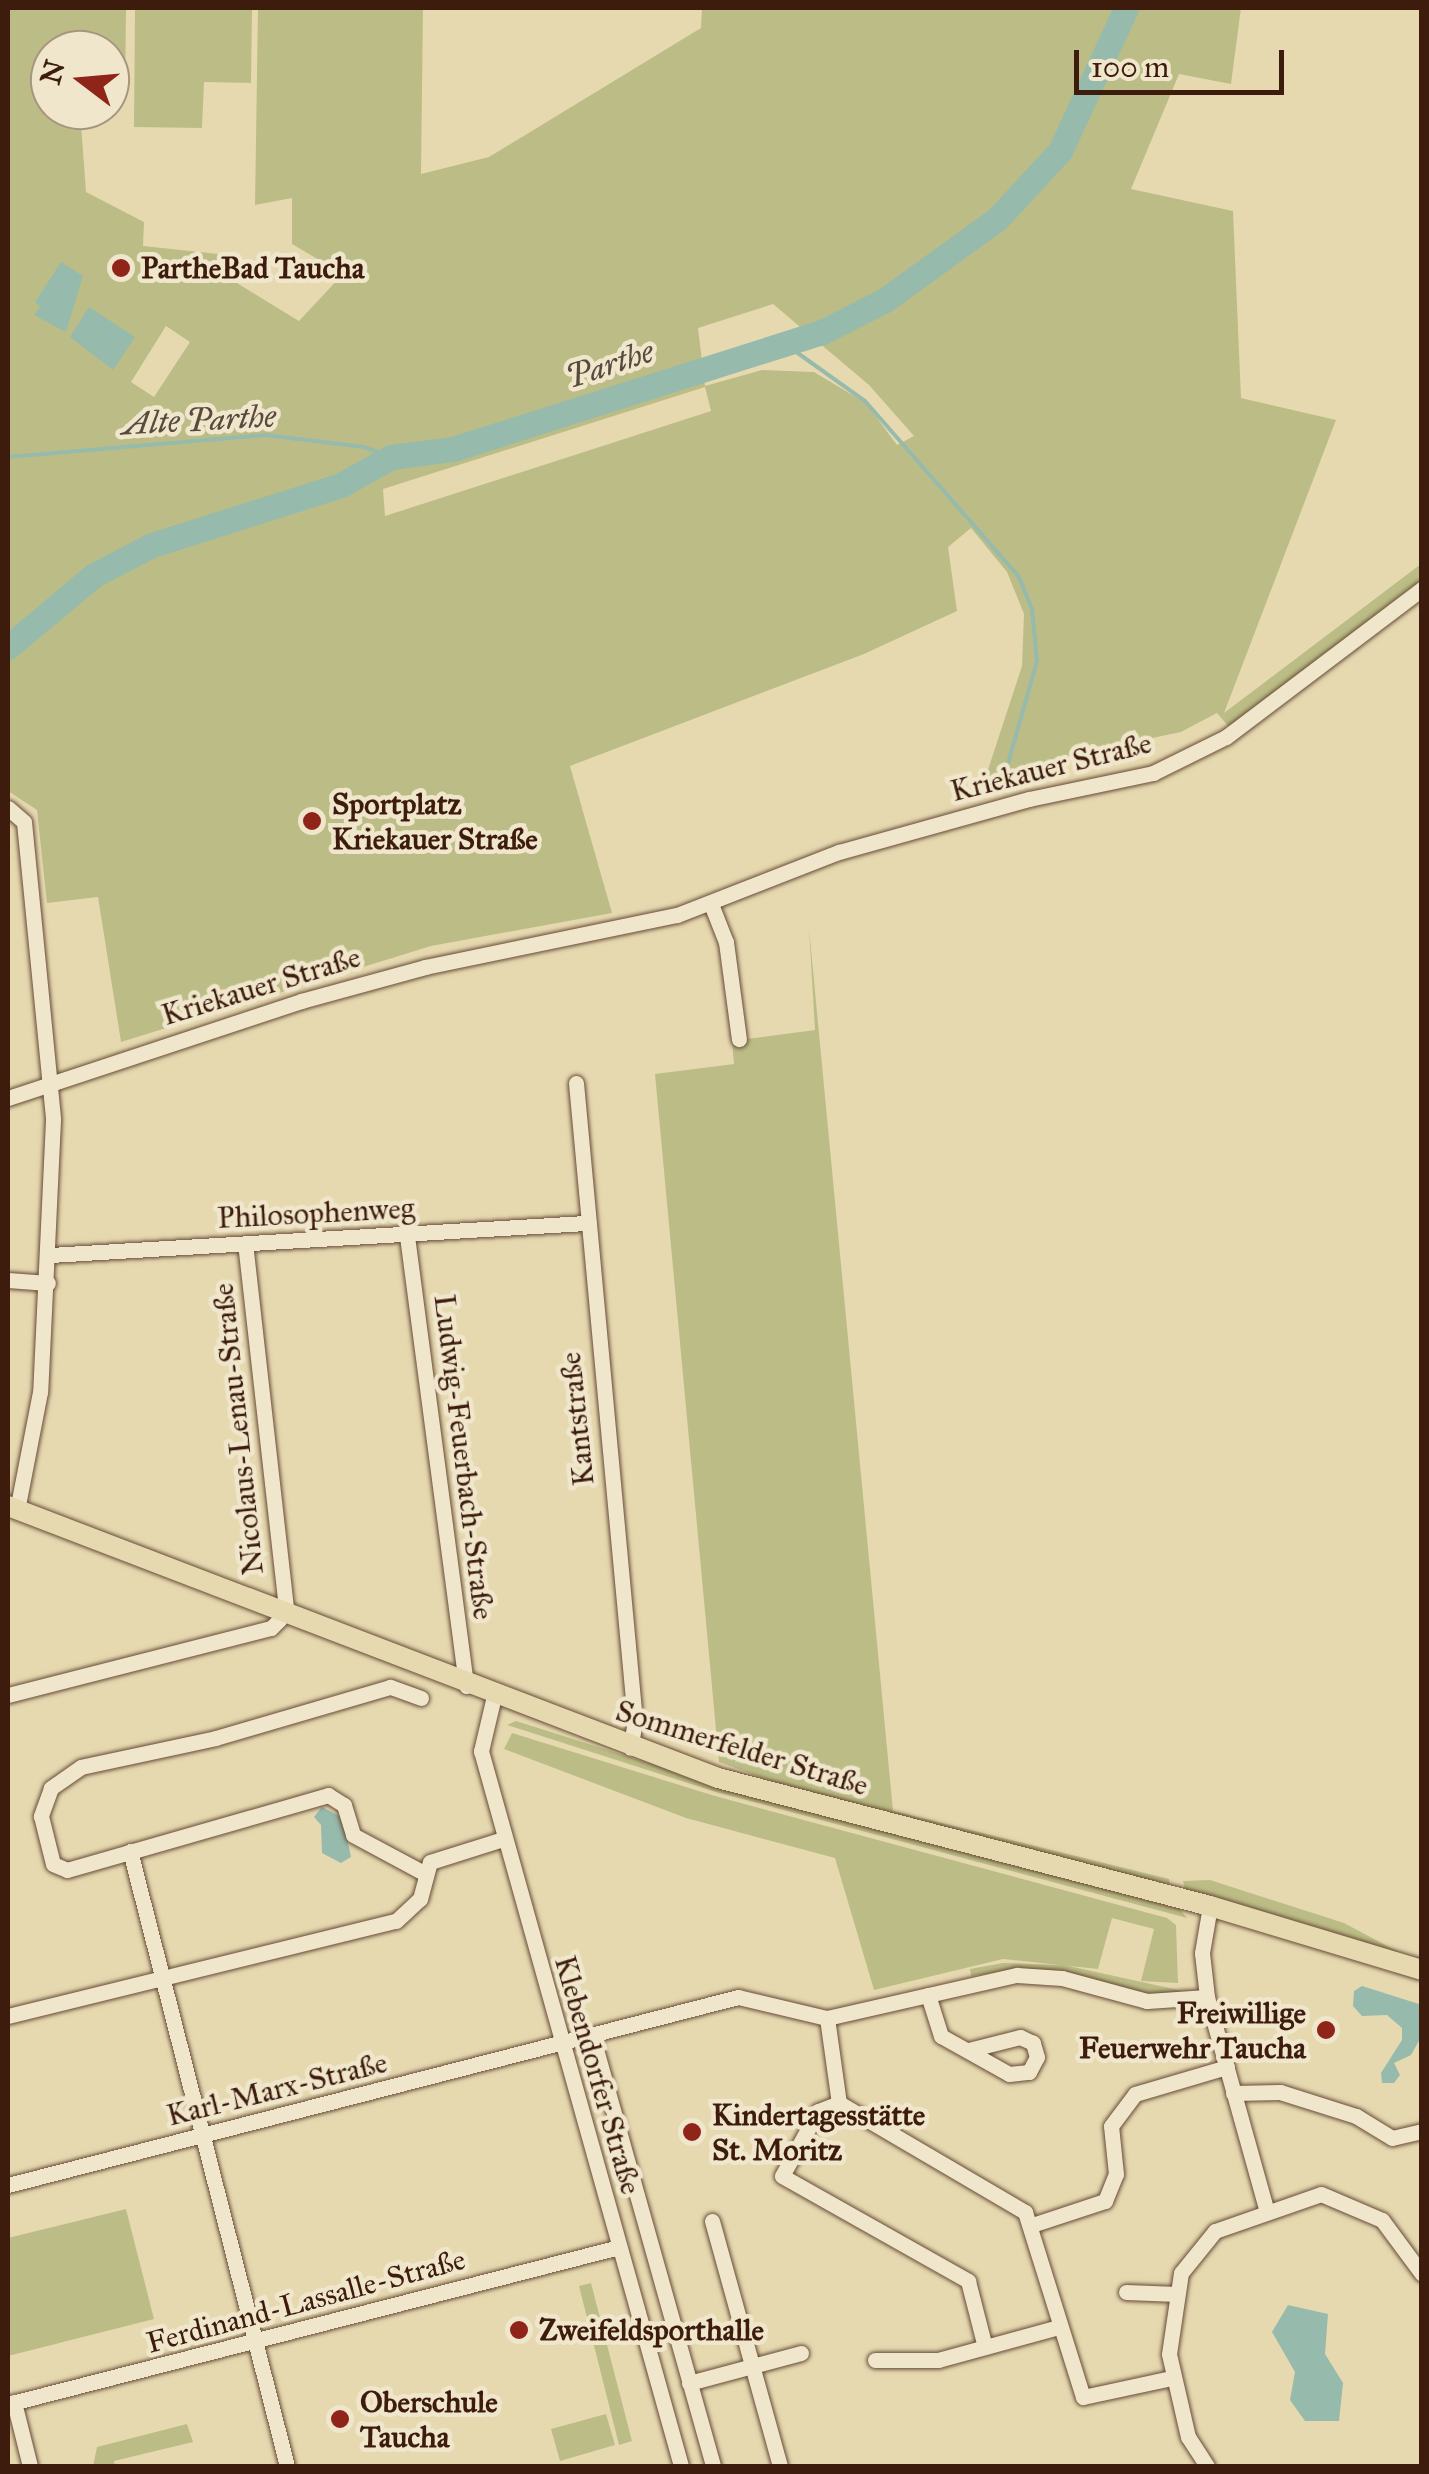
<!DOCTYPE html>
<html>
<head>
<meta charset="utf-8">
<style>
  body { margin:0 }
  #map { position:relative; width:1429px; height:2474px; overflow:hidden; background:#e6d9b0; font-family:"IM FELL Great Primer",serif }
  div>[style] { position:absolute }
  .green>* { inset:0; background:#bcbd86 }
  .water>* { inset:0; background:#96baab }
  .stream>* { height:4px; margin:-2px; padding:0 2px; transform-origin:2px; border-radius:2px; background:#96baab }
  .river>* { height:25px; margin:-12.5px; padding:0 12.5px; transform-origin:12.5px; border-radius:12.5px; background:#96baab }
  .roads { filter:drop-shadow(0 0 2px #674b36) drop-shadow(0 0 2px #674b36) }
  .minor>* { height:15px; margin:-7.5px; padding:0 7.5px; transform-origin:7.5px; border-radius:7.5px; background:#efe6cc }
  .major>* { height:20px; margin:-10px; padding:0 10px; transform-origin:10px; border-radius:10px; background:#e6d9b0 }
  .dots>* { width:28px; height:28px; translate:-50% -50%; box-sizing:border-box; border:5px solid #efe6cc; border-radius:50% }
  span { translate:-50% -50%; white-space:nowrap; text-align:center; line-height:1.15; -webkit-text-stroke:9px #efe6cc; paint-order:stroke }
  .poi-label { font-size:30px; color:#3d1c0e; font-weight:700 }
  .left { translate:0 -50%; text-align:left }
  .right { translate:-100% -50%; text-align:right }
  .street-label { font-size:30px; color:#3d1c0e }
  .water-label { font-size:32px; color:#584b3d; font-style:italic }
  .frame { position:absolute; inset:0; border:10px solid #3d1c0e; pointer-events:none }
  .north { position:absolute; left:30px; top:30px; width:100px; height:100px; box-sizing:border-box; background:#efe6cc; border:2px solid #a89580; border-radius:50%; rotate:286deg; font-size:28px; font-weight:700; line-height:40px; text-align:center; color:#3d1c0e }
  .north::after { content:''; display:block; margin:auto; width:35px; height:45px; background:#8f2418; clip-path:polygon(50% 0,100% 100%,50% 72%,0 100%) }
  .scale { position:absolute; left:1074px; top:50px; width:210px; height:45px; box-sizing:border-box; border:5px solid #3d1c0e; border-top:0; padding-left:12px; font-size:30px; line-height:35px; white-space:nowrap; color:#3d1c0e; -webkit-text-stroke:8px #efe6cc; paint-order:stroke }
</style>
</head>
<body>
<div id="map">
  <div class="green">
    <i style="clip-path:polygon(evenodd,8px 8px,126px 8px,125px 100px,110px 101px,110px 50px,50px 50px,50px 110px,80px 110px,86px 192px,144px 222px,143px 246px,237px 256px,232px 280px,299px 321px,343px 274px,292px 244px,292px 198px,255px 205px,258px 8px,423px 8px,421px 174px,489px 157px,701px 28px,702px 8px,1241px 8px,1231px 84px,1179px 74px,1131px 189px,1233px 211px,1241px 398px,1336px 420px,1224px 713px,1421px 564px,1421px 580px,1229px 727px,1217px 713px,1181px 732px,1085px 752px,982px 788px,1022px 666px,1024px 614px,1007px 572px,971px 528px,948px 547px,957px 611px,864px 654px,570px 766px,612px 913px,431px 946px,121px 1042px,98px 897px,47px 903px,37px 810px,8px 791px,8px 8px,773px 304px,869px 385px,914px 436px,897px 445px,866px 403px,814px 372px,762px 370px,705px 386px,698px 328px,773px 304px,8px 8px,166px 326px,190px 342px,154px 397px,131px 382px,166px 326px,8px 8px,705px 387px,711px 411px,385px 516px,383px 489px,705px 387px)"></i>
    <i style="clip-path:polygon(135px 8px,252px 8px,251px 83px,204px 82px,202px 128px,134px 127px)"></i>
    <i style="clip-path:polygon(809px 928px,893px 1811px,1169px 1879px,1170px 1885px,806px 1794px,719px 1762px,655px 1074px,734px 1064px,732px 1041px,815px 1030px)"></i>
    <i style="clip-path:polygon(516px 1721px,718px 1785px,1179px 1908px,1187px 1918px,716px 1792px,507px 1725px)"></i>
    <i style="clip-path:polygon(512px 1733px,715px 1796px,1167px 1918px,1176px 1925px,1178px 1983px,1141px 1981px,1154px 1929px,1112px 1918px,1098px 1969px,1003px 1959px,874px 1990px,835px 1858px,686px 1818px,504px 1749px)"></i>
    <i style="clip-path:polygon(1210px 1880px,1344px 1923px,1421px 1964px,1185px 1889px,1183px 1881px)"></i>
    <i style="clip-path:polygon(1003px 1963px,1064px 1965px,1183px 1991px,1161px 1996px,1014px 1970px,971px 1976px,970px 1969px)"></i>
    <i style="clip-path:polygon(126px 2209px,154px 2319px,8px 2356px,8px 2238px)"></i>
    <i style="clip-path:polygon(591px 2283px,632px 2441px,619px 2445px,579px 2286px)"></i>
    <i style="clip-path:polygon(606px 2414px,615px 2445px,560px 2461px,551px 2429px)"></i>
    <i style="clip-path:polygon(187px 2424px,193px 2442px,114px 2461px,115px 2466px,93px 2466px,97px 2447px)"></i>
  </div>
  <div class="water">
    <i style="clip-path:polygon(61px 262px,83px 276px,66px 332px,34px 315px,40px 307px,35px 302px)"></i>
    <i style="clip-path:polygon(89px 307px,135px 337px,113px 370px,70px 337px)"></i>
    <i style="clip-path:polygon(322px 1807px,343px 1818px,351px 1857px,341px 1863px,322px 1853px,321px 1825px,314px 1817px)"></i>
    <i style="clip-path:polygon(1362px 1986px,1419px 2004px,1420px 2039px,1411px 2055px,1394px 2063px,1400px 2075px,1394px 2083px,1382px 2083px,1381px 2073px,1402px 2040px,1402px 2028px,1387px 2015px,1362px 2016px,1353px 2006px,1354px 1991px)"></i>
    <i style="clip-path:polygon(1288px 2305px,1328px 2314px,1325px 2354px,1343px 2383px,1339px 2421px,1305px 2421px,1290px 2400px,1295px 2372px,1272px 2332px)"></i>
  </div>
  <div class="stream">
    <i style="left:785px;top:344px;width:98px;rotate:35.5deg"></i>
    <i style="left:865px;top:401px;width:234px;rotate:48.8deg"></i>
    <i style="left:1019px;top:577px;width:35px;rotate:68deg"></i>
    <i style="left:1032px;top:609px;width:52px;rotate:84.5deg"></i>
    <i style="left:1037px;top:661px;width:136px;rotate:105.8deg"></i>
    <i style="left:8px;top:457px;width:258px;rotate:-4.9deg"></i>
    <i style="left:265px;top:435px;width:100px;rotate:6.9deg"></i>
    <i style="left:364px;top:447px;width:29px;rotate:20deg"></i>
  </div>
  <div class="river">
    <i style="left:8px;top:647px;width:112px;rotate:-39.9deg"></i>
    <i style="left:94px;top:575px;width:65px;rotate:-27.3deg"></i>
    <i style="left:152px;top:545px;width:198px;rotate:-17.6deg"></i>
    <i style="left:341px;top:485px;width:57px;rotate:-29.2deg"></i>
    <i style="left:391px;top:457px;width:63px;rotate:-7.4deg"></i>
    <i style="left:453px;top:449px;width:387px;rotate:-17.6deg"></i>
    <i style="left:822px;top:332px;width:71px;rotate:-26.9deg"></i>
    <i style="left:885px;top:300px;width:138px;rotate:-35.9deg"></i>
    <i style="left:997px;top:219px;width:93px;rotate:-47.2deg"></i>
    <i style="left:1060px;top:151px;width:157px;rotate:-65.2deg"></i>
  </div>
  <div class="roads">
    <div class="minor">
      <i style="left:8px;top:808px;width:21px;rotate:41deg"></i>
      <i style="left:24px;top:822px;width:299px;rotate:84.4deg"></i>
      <i style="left:53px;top:1120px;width:272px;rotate:92.7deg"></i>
      <i style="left:40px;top:1392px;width:120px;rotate:101deg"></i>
      <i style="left:711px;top:904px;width:41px;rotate:68.5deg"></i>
      <i style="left:726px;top:942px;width:98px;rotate:82.4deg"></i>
      <i style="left:576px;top:1083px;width:641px;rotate:84.72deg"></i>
      <i style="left:635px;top:1721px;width:27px;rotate:100deg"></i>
      <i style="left:8px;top:1098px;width:309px;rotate:-18.3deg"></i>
      <i style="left:301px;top:1001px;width:129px;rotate:-15.3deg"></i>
      <i style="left:425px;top:967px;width:257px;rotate:-11.7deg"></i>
      <i style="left:677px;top:915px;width:174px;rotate:-21.3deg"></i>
      <i style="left:839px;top:852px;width:197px;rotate:-15.6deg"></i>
      <i style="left:1029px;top:799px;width:127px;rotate:-11.8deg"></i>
      <i style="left:1153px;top:773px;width:81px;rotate:-26.3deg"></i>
      <i style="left:1226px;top:737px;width:246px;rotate:-37.1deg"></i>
      <i style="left:407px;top:1236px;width:454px;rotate:82.5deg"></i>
      <i style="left:50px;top:1255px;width:536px;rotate:-3.42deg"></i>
      <i style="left:8px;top:1280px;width:40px;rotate:4.3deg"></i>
      <i style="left:8px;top:1695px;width:271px;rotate:-14.3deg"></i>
      <i style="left:271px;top:1628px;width:11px;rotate:-45deg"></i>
      <i style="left:279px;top:1620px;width:14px;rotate:-60deg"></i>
      <i style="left:286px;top:1608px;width:365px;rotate:-96.4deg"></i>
      <i style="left:494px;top:1696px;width:57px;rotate:103.3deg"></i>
      <i style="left:481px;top:1751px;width:742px;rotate:74.37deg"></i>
      <i style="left:421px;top:1698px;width:33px;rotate:-160deg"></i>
      <i style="left:390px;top:1687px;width:181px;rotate:163.7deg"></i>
      <i style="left:216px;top:1738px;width:138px;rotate:167.9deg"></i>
      <i style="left:81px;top:1767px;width:37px;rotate:145deg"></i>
      <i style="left:51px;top:1788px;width:30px;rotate:110deg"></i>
      <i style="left:41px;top:1816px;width:49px;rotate:76deg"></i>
      <i style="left:53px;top:1864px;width:15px;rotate:23deg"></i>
      <i style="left:67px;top:1870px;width:272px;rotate:-16deg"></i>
      <i style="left:328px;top:1795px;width:19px;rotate:32deg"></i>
      <i style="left:344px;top:1805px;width:31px;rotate:73deg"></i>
      <i style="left:353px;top:1835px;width:78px;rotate:28.2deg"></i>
      <i style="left:130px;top:1851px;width:635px;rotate:75.68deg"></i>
      <i style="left:1210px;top:1906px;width:48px;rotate:99.7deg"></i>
      <i style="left:1202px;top:1953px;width:44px;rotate:83.5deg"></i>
      <i style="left:1207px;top:1997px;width:220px;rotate:74.4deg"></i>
      <i style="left:928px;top:1995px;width:43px;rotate:72.4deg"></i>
      <i style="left:941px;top:2036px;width:78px;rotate:29.2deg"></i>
      <i style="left:1009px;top:2074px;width:20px;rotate:-6deg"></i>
      <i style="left:1029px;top:2072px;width:17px;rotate:-62deg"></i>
      <i style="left:1037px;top:2057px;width:15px;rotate:-106deg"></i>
      <i style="left:1033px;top:2043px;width:14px;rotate:-155deg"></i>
      <i style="left:1020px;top:2037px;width:53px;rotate:165.7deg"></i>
      <i style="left:8px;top:2016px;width:399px;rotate:-13.8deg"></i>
      <i style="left:396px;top:1921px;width:33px;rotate:-43deg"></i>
      <i style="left:420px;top:1899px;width:38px;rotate:-75deg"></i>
      <i style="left:430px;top:1862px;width:77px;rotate:-17.5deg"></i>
      <i style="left:827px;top:2018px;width:86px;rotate:82deg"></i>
      <i style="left:839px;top:2103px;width:216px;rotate:30.4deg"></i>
      <i style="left:1025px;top:2212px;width:194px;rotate:72.6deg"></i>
      <i style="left:1083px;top:2397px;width:91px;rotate:-12.1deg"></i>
      <i style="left:592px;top:2035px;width:448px;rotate:74.3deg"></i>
      <i style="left:1233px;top:2093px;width:47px;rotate:-1.2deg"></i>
      <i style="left:1280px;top:2092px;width:80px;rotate:17.5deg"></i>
      <i style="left:1356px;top:2116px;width:42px;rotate:31.4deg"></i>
      <i style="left:1392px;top:2138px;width:31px;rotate:-13deg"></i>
      <i style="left:839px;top:2103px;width:22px;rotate:159deg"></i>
      <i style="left:818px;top:2111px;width:74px;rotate:119deg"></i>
      <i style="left:782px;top:2176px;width:214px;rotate:29.4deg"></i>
      <i style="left:968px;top:2281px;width:68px;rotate:75.6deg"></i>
      <i style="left:8px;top:2185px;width:754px;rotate:-14.44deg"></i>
      <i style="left:738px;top:1997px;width:91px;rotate:13.3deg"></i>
      <i style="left:827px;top:2018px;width:195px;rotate:-12.8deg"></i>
      <i style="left:1017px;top:1975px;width:45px;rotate:3.8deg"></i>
      <i style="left:1062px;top:1978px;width:88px;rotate:15.1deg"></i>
      <i style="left:1147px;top:2001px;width:60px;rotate:-3.8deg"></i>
      <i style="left:712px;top:2221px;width:254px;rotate:74.5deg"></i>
      <i style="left:1032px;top:2225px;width:77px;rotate:-18.2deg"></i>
      <i style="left:1105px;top:2201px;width:29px;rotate:-68deg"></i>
      <i style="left:1116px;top:2174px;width:48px;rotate:-95.9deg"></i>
      <i style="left:1111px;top:2126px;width:40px;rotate:-53deg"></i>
      <i style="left:1135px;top:2094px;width:96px;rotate:-16.4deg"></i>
      <i style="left:1126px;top:2292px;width:51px;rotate:2.2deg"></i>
      <i style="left:875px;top:2360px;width:63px"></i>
      <i style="left:938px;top:2360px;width:125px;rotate:-15.3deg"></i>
      <i style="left:689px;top:2383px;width:116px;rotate:-15deg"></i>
      <i style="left:14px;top:2402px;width:66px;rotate:76deg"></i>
      <i style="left:8px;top:2404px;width:631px;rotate:-14.41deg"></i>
      <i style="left:1207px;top:2466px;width:35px;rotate:-123deg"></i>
      <i style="left:1188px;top:2437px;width:85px;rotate:-102.9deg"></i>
      <i style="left:1169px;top:2354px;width:82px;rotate:-81.6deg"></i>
      <i style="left:1181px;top:2273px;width:54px;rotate:-51deg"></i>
      <i style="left:1215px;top:2231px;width:112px;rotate:-19.2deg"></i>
      <i style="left:1321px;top:2194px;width:66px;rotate:23.1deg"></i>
      <i style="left:1382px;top:2220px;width:67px;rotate:53.5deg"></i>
    </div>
    <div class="major">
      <i style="left:8px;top:1506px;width:760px;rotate:20.96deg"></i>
      <i style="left:718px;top:1778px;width:508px;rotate:14.58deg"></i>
      <i style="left:1210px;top:1906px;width:221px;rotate:16.8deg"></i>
    </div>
  </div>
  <div class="dots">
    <i style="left:121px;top:268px;background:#8f2418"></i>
    <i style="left:312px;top:821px;background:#8f2418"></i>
    <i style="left:1326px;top:2030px;background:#8f2418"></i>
    <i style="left:692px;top:2132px;background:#8f2418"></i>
    <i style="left:519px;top:2330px;background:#8f2418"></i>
    <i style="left:340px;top:2419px;background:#8f2418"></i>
  </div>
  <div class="poi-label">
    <span class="left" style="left:141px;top:268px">PartheBad Taucha</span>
    <span class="left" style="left:332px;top:821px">Sportplatz<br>Kriekauer Straße</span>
    <span class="right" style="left:1306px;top:2030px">Freiwillige<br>Feuerwehr Taucha</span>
    <span class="left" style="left:712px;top:2132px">Kindertagesstätte<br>St. Moritz</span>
    <span class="left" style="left:539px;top:2330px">Zweifeldsporthalle</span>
    <span class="left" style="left:360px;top:2419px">Oberschule<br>Taucha</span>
  </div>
  <div class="street-label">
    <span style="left:1051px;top:767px;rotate:-14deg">Kriekauer Straße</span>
    <span style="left:261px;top:986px;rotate:-17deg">Kriekauer Straße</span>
    <span style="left:316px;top:1213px;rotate:-3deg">Philosophenweg</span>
    <span style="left:577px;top:1419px;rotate:-96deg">Kantstraße</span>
    <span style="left:238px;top:1429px;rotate:-96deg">Nicolaus-Lenau-Straße</span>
    <span style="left:464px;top:1457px;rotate:83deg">Ludwig-Feuerbach-Straße</span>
    <span style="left:742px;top:1748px;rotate:17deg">Sommerfelder Straße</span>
    <span style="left:598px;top:2075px;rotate:74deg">Klebendorfer Straße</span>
    <span style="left:277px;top:2089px;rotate:-14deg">Karl-Marx-Straße</span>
    <span style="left:306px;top:2301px;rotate:-15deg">Ferdinand-Lassalle-Straße</span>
  </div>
  <div class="water-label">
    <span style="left:610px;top:365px;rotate:-18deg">Parthe</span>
    <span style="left:199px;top:421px;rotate:-3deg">Alte Parthe</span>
  </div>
  <div class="frame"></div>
  <div class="north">N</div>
  <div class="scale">100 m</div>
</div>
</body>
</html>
